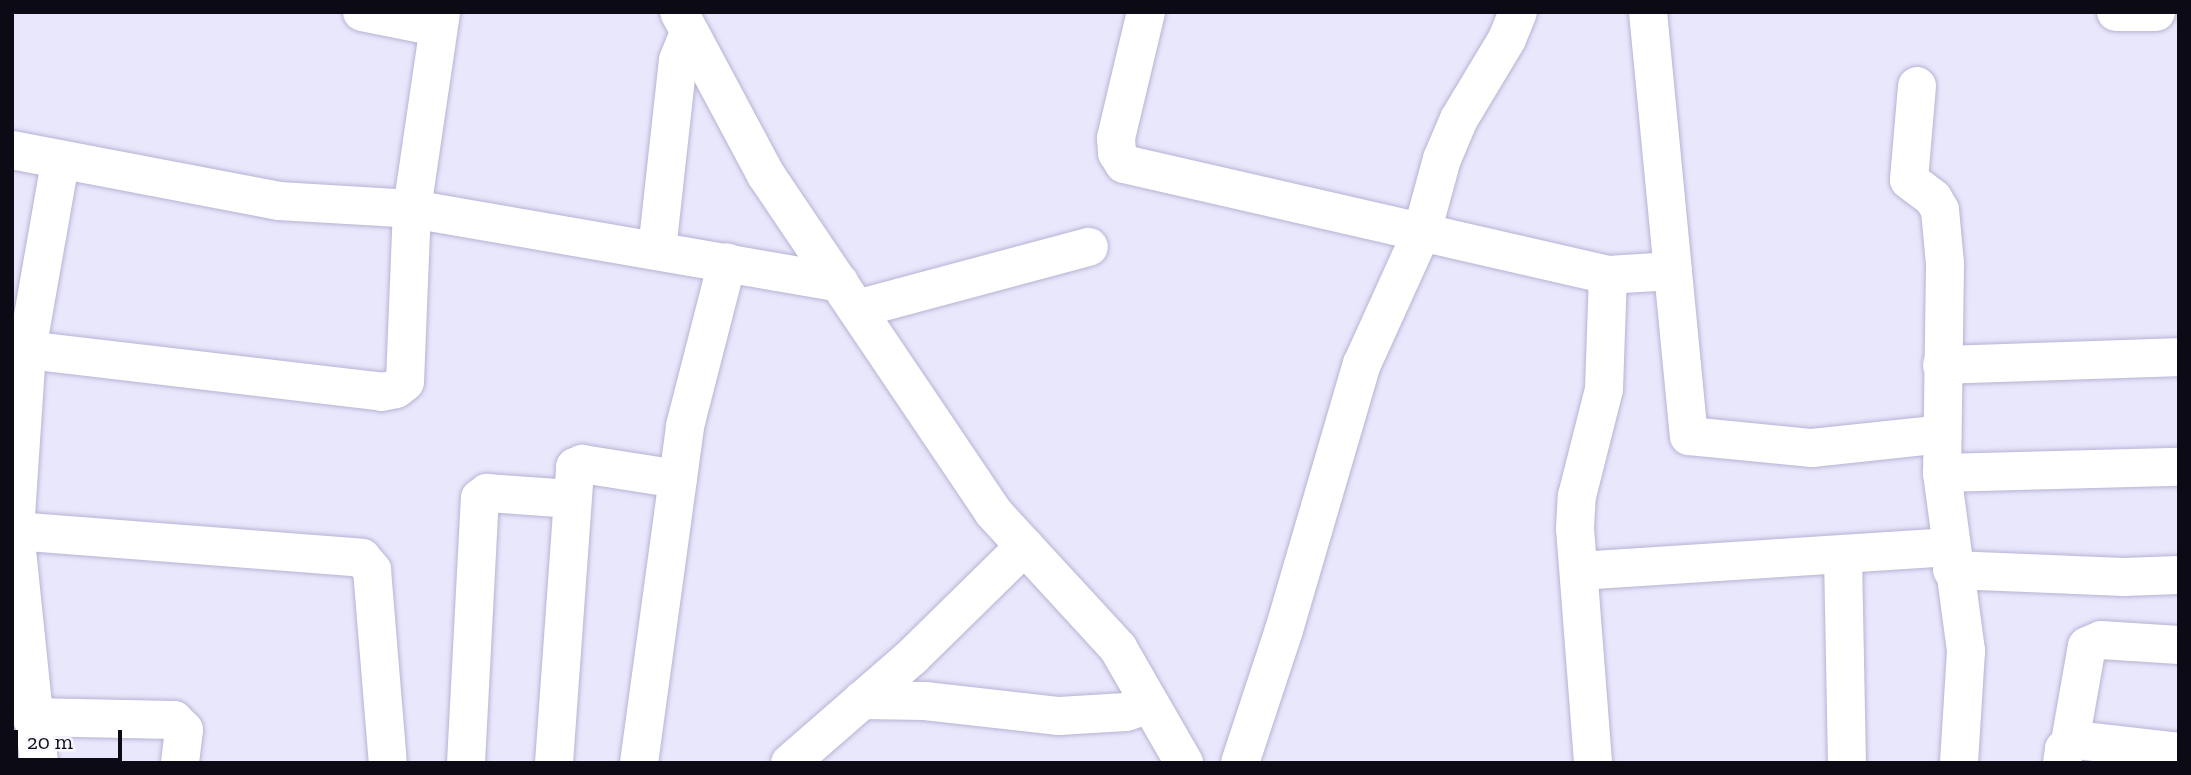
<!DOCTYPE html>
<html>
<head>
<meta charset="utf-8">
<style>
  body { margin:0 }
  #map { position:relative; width:2191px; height:775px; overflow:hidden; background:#e9e7fc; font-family:"Zilla Slab",serif }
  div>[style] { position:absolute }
  .roads { filter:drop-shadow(0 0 2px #b6b3d3) drop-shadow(0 0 2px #b6b3d3) }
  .minor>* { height:38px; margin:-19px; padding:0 19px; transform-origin:19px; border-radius:19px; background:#fff }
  span { translate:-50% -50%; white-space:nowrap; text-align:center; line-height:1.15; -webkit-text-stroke:7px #f7f6fd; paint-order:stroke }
  .frame { position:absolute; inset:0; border:14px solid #0b0a15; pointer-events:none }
  .scale { position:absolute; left:14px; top:730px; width:108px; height:32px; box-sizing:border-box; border:4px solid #0b0a15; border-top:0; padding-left:9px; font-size:21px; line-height:24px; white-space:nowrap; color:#0b0a15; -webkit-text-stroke:5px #f7f6fd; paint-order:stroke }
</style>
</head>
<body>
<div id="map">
  <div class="roads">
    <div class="minor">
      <i style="left:362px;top:12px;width:76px;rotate:11.3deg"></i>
      <i style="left:679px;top:12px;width:185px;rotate:61.9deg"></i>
      <i style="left:766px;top:175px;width:406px;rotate:56deg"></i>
      <i style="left:993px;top:512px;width:185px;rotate:47.4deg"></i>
      <i style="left:1118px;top:648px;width:133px;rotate:60.1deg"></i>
      <i style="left:1146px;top:12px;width:130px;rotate:103.4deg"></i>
      <i style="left:1116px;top:138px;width:15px;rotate:86deg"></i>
      <i style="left:1117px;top:153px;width:13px;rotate:58deg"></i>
      <i style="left:1124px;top:164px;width:497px;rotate:12.9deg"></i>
      <i style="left:1608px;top:275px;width:65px;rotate:-3.5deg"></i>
      <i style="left:1648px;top:12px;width:426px;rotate:84.5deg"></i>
      <i style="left:1689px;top:436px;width:124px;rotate:5.6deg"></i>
      <i style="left:1812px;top:448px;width:131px;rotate:-6.1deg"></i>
      <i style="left:2116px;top:12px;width:40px"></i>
      <i style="left:1917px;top:86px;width:94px;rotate:94.9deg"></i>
      <i style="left:1909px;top:180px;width:30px;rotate:37deg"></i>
      <i style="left:1933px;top:198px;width:14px;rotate:60deg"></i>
      <i style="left:1940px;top:210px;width:54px;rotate:84.7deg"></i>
      <i style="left:1945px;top:264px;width:209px;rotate:90.8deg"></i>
      <i style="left:1942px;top:473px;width:180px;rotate:82.3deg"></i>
      <i style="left:1966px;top:651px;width:112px;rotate:93.6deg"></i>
      <i style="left:12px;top:150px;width:272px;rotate:10.8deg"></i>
      <i style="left:279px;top:201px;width:133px;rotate:3.4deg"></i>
      <i style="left:412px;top:209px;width:434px;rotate:9.8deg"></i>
      <i style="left:657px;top:250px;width:191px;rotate:-83.7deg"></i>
      <i style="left:678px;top:60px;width:29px;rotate:-68deg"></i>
      <i style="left:857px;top:309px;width:240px;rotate:-15deg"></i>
      <i style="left:27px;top:350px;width:357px;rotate:6.7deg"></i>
      <i style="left:382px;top:392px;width:14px;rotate:-12deg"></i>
      <i style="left:396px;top:389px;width:11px;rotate:-38deg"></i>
      <i style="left:405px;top:382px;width:173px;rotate:-87.7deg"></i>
      <i style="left:412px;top:209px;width:199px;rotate:-81.6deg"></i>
      <i style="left:1942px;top:365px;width:237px;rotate:-1.9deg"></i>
      <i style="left:1942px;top:473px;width:237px;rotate:-1.5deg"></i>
      <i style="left:15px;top:531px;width:348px;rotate:4.4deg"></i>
      <i style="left:362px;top:558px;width:16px;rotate:50deg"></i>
      <i style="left:372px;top:570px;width:194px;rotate:85.3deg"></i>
      <i style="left:1843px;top:556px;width:207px;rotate:88.9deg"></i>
      <i style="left:1952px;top:570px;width:172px;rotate:2.3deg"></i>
      <i style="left:2124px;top:577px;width:55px;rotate:-2.1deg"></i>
      <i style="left:1579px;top:571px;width:372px;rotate:-3.7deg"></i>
      <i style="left:862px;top:700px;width:63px;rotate:0.9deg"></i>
      <i style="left:925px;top:701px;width:135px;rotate:6.4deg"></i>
      <i style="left:1059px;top:716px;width:67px;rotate:-3.4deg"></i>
      <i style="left:1126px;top:712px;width:22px;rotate:-18deg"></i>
      <i style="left:31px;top:717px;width:143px;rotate:1.2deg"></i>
      <i style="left:174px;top:720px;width:14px;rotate:45deg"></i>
      <i style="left:184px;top:730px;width:33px;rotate:97deg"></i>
      <i style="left:2070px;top:742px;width:97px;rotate:-80deg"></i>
      <i style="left:2087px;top:646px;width:15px;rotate:-23deg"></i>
      <i style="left:2101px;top:640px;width:78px;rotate:3.7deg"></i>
      <i style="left:1593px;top:762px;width:234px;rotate:-94.4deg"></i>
      <i style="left:1575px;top:529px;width:33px;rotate:-87deg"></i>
      <i style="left:1577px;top:496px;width:110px;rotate:-75.8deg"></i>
      <i style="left:1604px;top:389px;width:114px;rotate:-88deg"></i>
      <i style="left:39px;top:763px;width:233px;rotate:-95.9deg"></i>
      <i style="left:15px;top:531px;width:181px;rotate:-86.2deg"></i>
      <i style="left:27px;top:350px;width:191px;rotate:-80deg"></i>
      <i style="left:466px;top:763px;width:265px;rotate:-87deg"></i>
      <i style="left:480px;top:498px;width:9px;rotate:-36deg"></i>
      <i style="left:487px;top:493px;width:83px;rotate:4.1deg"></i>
      <i style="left:554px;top:763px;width:297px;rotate:-85.9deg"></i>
      <i style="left:575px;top:467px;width:8px;rotate:-23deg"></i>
      <i style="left:582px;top:464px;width:97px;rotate:8.9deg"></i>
      <i style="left:639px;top:763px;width:340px;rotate:-82.2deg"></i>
      <i style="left:685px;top:426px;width:169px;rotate:-75.6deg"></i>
      <i style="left:790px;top:763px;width:162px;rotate:-41deg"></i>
      <i style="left:912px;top:657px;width:158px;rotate:-44.5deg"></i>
      <i style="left:1240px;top:763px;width:140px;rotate:-71.7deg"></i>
      <i style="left:1284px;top:630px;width:277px;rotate:-73.7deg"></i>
      <i style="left:1362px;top:364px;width:145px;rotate:-65.6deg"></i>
      <i style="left:1422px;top:232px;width:76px;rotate:-74.7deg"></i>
      <i style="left:1442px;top:159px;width:43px;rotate:-67deg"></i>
      <i style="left:1459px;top:119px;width:93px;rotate:-59deg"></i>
      <i style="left:1507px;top:39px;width:29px;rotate:-68deg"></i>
      <i style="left:2062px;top:763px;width:14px;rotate:-82deg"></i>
      <i style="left:2064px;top:749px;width:15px;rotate:-37deg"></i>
      <i style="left:2076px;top:740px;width:104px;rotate:6.6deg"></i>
    </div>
  </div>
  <div class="frame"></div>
  <div class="scale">20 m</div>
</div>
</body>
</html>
